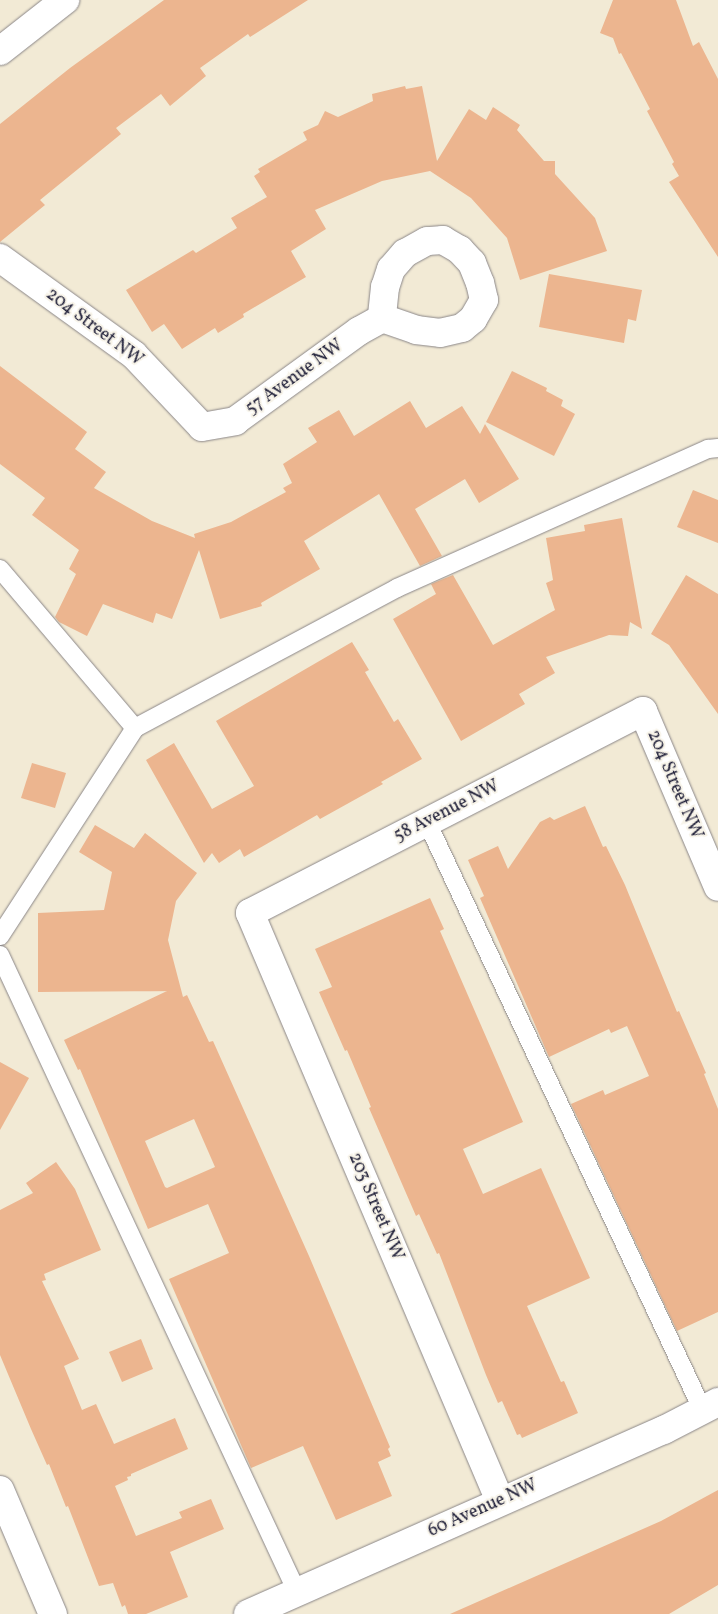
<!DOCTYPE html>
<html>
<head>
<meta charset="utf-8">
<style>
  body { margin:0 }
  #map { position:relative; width:718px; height:1614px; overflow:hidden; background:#f2ead5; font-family:Vollkorn,serif }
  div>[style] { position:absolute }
  .building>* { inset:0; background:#ecb58f }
  .roads { filter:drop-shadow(0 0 1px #8a8688) drop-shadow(0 0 1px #8a8688) }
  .lane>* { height:18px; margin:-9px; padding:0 9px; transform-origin:9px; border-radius:9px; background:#fff }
  .street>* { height:28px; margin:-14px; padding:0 14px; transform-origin:14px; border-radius:14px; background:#fff }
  span { translate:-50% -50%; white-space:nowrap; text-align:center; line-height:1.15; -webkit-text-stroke:4px #f7f3e8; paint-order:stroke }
  .street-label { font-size:18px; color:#22223b }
</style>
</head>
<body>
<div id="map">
  <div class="building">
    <i style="clip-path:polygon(164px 0,308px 0,250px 37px,248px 34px,200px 68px,206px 76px,170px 106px,161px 94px,116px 128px,121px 134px,40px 200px,45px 205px,0 242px,0 124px,70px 68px)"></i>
    <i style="clip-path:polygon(613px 0,676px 0,693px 46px,699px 42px,718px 79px,718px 257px,669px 182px,679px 176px,672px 164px,674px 162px,647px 111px,650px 109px,621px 53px,619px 54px,613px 38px,600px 33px)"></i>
    <i style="clip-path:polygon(405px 86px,406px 89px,422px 86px,437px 161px,469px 109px,486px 120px,493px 107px,520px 125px,517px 130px,544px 161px,555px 161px,555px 174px,595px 218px,607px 251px,520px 280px,507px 238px,471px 198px,430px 171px,382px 181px,315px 210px,326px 229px,291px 251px,306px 277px,243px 314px,244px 317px,218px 333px,215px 328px,182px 349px,164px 324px,152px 332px,126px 290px,193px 250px,196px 253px,237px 228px,231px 218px,267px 197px,254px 176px,260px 172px,258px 169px,307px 140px,303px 132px,318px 125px,325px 111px,338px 117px,373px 101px,372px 94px)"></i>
    <i style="clip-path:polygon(549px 274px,642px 290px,636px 321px,628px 319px,624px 343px,539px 327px)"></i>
    <i style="clip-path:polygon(0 366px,87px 432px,75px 449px,106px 472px,94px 488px,152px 521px,195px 538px,194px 534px,231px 522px,286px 492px,283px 488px,292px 483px,283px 464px,317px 442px,308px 428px,339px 410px,354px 436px,410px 401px,426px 428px,462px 406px,480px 434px,485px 424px,519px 479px,479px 503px,465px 479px,415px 509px,442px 556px,420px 566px,379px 494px,304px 541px,320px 569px,261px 603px,262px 606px,220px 619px,199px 550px,172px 619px,156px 613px,153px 623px,103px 604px,87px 636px,59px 622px,55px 617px,76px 574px,69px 569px,79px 550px,32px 515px,45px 498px,0 464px)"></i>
    <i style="clip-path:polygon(512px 371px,547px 388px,546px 391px,563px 400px,561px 406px,575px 414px,554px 456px,486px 422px)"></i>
    <i style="clip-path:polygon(693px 490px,718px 500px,718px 543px,677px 527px)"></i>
    <i style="clip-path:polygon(622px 518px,642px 629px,630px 622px,628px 636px,609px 635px,546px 657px,555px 673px,519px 694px,525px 704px,461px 741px,393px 619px,436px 594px,431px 584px,453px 575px,493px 645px,555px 610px,546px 583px,553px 580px,546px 538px,585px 531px,584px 525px)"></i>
    <i style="clip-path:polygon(686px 575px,718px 594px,718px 714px,669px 645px,651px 634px)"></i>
    <i style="clip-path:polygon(352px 642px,369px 670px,365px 672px,394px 722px,398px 719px,422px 759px,381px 782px,383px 784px,320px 819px,317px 815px,244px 857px,240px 849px,219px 863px,212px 853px,204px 863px,146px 760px,174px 743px,212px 809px,254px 786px,216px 721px)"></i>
    <i style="clip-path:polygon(32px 763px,66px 773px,55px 808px,21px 798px)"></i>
    <i style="clip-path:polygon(585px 806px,603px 847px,606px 846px,625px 885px,677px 1012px,679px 1011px,706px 1073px,704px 1074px,718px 1109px,718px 1312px,677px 1331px,571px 1104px,603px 1090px,605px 1095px,649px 1076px,627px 1026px,611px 1033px,609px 1029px,549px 1057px,480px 898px,484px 896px,468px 860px,498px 846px,508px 869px,540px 822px,550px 817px,554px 820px)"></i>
    <i style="clip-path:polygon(evenodd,95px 825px,134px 848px,145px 833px,197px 873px,176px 901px,168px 940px,183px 997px,187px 995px,209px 1042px,213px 1041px,309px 1256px,390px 1447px,388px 1449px,391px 1456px,378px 1462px,392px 1496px,336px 1520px,303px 1446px,251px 1468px,169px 1279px,229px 1253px,208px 1204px,148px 1229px,80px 1069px,78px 1070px,64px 1040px,167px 991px,38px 992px,38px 913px,104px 910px,112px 872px,79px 852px,95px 825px,194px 1119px,215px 1167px,167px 1188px,165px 1187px,145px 1141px,194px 1119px)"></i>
    <i style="clip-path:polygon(430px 898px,444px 929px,440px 931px,523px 1122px,463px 1149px,483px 1194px,541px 1168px,590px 1278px,527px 1306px,561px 1382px,564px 1381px,578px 1413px,522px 1438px,520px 1434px,517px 1435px,502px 1401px,498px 1403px,486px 1375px,439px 1253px,437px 1254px,419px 1214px,416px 1216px,369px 1108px,371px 1107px,347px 1050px,345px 1051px,319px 992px,332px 987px,315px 949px)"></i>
    <i style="clip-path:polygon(0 1062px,29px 1078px,0 1130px)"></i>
    <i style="clip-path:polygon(56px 1162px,75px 1189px,101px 1250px,44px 1274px,46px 1280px,42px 1281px,79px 1359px,64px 1366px,82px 1410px,96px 1404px,114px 1444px,175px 1418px,188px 1449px,131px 1474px,131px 1476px,127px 1477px,128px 1480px,115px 1486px,136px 1536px,182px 1518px,179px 1512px,211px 1499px,224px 1529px,170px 1552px,188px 1597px,146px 1614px,128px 1614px,125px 1605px,122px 1607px,113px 1583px,99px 1586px,68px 1506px,66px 1507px,49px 1464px,47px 1465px,31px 1429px,0 1355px,0 1210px,33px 1193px,26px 1183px)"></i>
    <i style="clip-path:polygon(141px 1339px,153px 1369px,122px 1382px,109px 1352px)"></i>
    <i style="clip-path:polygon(718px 1490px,718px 1585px,669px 1614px,450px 1614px,661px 1521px)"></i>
  </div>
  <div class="roads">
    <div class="lane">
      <i style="left:0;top:569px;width:209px;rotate:49.7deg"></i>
      <i style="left:427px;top:822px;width:650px;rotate:64.89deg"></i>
      <i style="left:0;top:936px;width:248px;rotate:-57deg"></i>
      <i style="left:135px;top:728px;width:297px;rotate:-28.1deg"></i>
      <i style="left:397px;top:588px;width:341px;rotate:-24.1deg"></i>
      <i style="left:708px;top:449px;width:10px;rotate:-6deg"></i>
      <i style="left:0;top:955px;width:703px;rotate:65deg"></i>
    </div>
    <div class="street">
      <i style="left:0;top:51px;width:83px;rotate:-38.1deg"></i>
      <i style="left:0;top:258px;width:165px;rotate:35.9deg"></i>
      <i style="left:134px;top:355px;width:99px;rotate:46.6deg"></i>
      <i style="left:202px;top:427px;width:34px;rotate:-10deg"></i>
      <i style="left:235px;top:421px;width:153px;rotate:-36deg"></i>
      <i style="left:359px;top:331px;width:26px;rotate:-29deg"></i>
      <i style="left:382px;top:318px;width:36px;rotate:19deg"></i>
      <i style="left:416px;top:330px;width:24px;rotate:7deg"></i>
      <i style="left:440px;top:333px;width:23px;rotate:-13deg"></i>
      <i style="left:462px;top:328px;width:14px;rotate:-39deg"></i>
      <i style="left:473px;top:319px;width:22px;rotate:-60deg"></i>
      <i style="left:484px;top:300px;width:17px;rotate:-103deg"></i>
      <i style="left:480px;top:283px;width:22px;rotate:-112deg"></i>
      <i style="left:472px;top:263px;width:18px;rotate:-133deg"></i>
      <i style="left:460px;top:250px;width:20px;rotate:-150deg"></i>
      <i style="left:443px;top:240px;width:16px;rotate:176deg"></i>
      <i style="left:427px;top:241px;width:25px;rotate:151deg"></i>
      <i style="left:405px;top:253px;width:21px;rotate:131deg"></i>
      <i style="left:391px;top:269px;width:19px;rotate:108deg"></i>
      <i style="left:385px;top:287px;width:31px;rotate:96deg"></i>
      <i style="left:0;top:1490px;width:135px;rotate:66.9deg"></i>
      <i style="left:500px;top:1501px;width:639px;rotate:-113.03deg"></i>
      <i style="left:250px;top:913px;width:442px;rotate:-27.2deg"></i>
      <i style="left:643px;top:711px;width:191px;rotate:66.9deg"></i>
      <i style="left:248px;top:1614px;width:455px;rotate:-23.9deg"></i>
      <i style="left:664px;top:1430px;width:61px;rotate:-27.4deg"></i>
    </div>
  </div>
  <div class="street-label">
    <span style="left:94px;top:328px;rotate:37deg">204 Street NW</span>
    <span style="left:295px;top:378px;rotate:-36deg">57 Avenue NW</span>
    <span style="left:674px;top:785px;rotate:67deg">204 Street NW</span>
    <span style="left:447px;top:812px;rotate:-27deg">58 Avenue NW</span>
    <span style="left:375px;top:1207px;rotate:67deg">203 Street NW</span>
    <span style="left:483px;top:1509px;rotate:-24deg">60 Avenue NW</span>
  </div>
</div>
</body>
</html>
